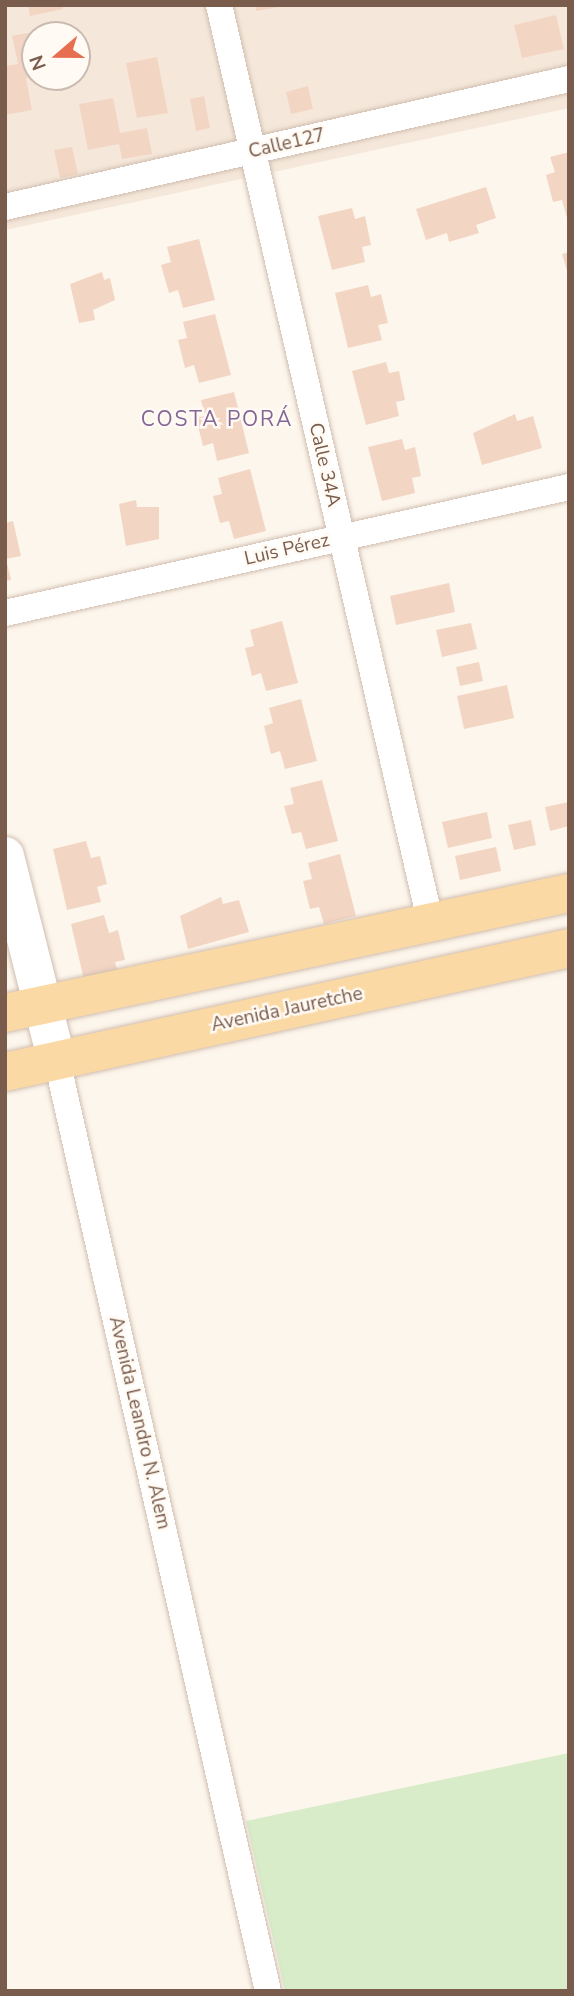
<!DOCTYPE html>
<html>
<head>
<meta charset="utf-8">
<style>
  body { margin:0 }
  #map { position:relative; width:574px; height:1996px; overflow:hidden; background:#fdf6ec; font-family:"Nunito Sans",sans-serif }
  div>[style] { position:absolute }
  .residential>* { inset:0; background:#f5e8da }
  .green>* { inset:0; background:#d8ecc9 }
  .building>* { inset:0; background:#f3d5c3 }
  .roads { filter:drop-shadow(0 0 2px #d1beb0) drop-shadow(0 0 2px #d1beb0) }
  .street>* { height:26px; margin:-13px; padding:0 13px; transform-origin:13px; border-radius:13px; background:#fff }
  .secondary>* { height:38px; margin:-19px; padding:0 19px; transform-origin:19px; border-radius:19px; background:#fff }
  .primary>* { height:38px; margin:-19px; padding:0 19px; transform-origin:19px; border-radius:19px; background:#fbd9a5 }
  span { translate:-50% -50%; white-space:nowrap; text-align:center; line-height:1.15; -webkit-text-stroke:5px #fffaf3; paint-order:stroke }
  .street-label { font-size:19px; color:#7a5c4d }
  .neighbourhood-label { font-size:21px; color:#846695; letter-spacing:2px }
  .frame { position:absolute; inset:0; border:7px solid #7a5c4d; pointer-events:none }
  .north { position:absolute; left:21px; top:21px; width:70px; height:70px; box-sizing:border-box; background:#fffaf3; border:2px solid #cabbb1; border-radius:50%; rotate:250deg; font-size:19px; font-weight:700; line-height:28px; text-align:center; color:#7a5c4d }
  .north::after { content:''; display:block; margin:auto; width:24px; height:32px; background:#e76f51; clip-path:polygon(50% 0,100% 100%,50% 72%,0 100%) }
</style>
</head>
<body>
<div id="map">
  <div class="residential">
    <i style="clip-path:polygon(evenodd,5px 5px,569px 5px,569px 108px,5px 230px,5px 5px,35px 35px,77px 35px,77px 77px,35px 77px,35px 35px)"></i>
  </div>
  <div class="green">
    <i style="clip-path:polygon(569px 1753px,569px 1991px,285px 1991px,246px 1821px)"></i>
  </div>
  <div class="building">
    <i style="clip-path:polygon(28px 5px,63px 5px,63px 9px,30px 16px)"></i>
    <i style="clip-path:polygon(255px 5px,279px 5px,279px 7px,256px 11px)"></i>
    <i style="clip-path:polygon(556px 15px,564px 49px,522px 58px,514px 25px)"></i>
    <i style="clip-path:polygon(53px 28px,54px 35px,35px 35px,35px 76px,26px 78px,32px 110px,5px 115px,5px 66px,18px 64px,12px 36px)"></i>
    <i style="clip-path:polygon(157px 57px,168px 113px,137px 118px,126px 63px)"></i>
    <i style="clip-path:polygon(308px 86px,313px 109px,291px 114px,286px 92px)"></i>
    <i style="clip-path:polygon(204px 96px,210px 128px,196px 131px,190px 99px)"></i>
    <i style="clip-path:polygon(113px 98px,120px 133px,147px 128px,152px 154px,122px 159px,119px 144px,88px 150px,79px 104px)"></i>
    <i style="clip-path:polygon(72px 147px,78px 174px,60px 178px,54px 150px)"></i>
    <i style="clip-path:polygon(569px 152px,569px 217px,567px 218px,562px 200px,553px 202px,546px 175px,555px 172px,550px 157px)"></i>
    <i style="clip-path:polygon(486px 187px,496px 218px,476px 225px,479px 233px,449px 242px,447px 233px,426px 240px,416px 209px)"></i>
    <i style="clip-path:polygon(352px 208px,355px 219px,365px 216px,371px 245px,362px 247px,365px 262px,332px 270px,318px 216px)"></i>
    <i style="clip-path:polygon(199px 239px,215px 300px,183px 308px,178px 290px,169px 293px,161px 265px,171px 262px,167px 247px)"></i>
    <i style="clip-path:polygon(569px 252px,569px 274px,568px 274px,562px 254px)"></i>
    <i style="clip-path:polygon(102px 272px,104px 280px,110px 278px,115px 300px,93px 310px,95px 320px,79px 323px,70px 284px)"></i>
    <i style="clip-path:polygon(368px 285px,371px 297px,381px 294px,388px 323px,378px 325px,382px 340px,348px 348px,335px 293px)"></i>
    <i style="clip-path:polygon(215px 314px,231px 375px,199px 383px,194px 365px,185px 368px,178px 340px,187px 338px,183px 322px)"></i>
    <i style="clip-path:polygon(386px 362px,389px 373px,399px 371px,405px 400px,396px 402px,399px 416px,366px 425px,352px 371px)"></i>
    <i style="clip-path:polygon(234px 392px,249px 453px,217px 461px,213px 443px,203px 446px,196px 418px,205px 416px,201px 400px)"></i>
    <i style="clip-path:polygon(515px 414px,517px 421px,533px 416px,542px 448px,482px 465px,473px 433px)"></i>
    <i style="clip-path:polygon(402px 439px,405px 450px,415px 447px,421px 476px,412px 478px,415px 493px,382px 501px,368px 447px)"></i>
    <i style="clip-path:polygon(250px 469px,266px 531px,234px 539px,229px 521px,220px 523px,213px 496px,222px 494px,218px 478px)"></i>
    <i style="clip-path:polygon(136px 500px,137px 507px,159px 507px,159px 539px,126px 546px,119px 504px)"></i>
    <i style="clip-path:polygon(13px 521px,21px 556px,6px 559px,11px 580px,5px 581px,5px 523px)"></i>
    <i style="clip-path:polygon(449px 583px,455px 612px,396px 625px,390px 596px)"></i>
    <i style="clip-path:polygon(282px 621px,298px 683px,266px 691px,261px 673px,252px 676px,245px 648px,254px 646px,250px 630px)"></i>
    <i style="clip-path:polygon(471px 623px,477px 649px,442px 657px,436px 630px)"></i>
    <i style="clip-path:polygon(479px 662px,483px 681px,460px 686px,456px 667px)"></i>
    <i style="clip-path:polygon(507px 685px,514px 718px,464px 729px,457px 696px)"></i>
    <i style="clip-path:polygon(301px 699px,317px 761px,285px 769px,280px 751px,271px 754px,264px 726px,273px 723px,269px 708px)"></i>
    <i style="clip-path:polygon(322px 780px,338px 841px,306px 849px,301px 832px,292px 834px,284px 806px,294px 804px,290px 788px)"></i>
    <i style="clip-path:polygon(569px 802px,569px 826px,550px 831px,545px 807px)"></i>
    <i style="clip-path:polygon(487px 812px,492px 838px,448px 848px,442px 822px)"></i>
    <i style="clip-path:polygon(531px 820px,536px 845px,514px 850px,508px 825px)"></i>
    <i style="clip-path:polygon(86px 841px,91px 858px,100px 856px,107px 884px,97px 887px,101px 902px,67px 910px,53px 849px)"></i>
    <i style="clip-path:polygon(496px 847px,501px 871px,460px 880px,455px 856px)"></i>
    <i style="clip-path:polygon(340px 854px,356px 916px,324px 924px,319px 907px,310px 909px,303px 881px,312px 879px,308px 863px)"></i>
    <i style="clip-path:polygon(221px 897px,223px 904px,239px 900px,249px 932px,188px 949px,180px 916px)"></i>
    <i style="clip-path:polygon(104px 915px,109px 933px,118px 930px,125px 960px,115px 962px,119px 976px,85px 984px,71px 924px)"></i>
  </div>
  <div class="roads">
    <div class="street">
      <i style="left:219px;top:5px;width:944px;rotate:77.02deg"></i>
      <i style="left:5px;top:207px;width:578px;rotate:-12.79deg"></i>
      <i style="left:5px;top:613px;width:578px;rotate:-12.59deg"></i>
      <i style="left:57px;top:1061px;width:954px;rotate:77.22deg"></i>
    </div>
    <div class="secondary">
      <i style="left:5px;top:856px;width:211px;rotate:75.8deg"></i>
    </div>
    <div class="primary">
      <i style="left:5px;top:1013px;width:577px;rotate:-12.01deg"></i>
      <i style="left:5px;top:1072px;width:577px;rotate:-12.4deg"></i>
    </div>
  </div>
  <div class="street-label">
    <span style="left:287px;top:144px;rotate:-13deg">Calle127</span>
    <span style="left:324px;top:465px;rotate:77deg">Calle 34A</span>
    <span style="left:287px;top:550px;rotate:-13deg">Luis Pérez</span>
    <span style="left:287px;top:1010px;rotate:-12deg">Avenida Jauretche</span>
    <span style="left:139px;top:1423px;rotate:77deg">Avenida Leandro N. Alem</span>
  </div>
  <div class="neighbourhood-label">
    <span style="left:217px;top:419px">COSTA PORÁ</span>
  </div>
  <div class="frame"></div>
  <div class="north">N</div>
</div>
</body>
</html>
